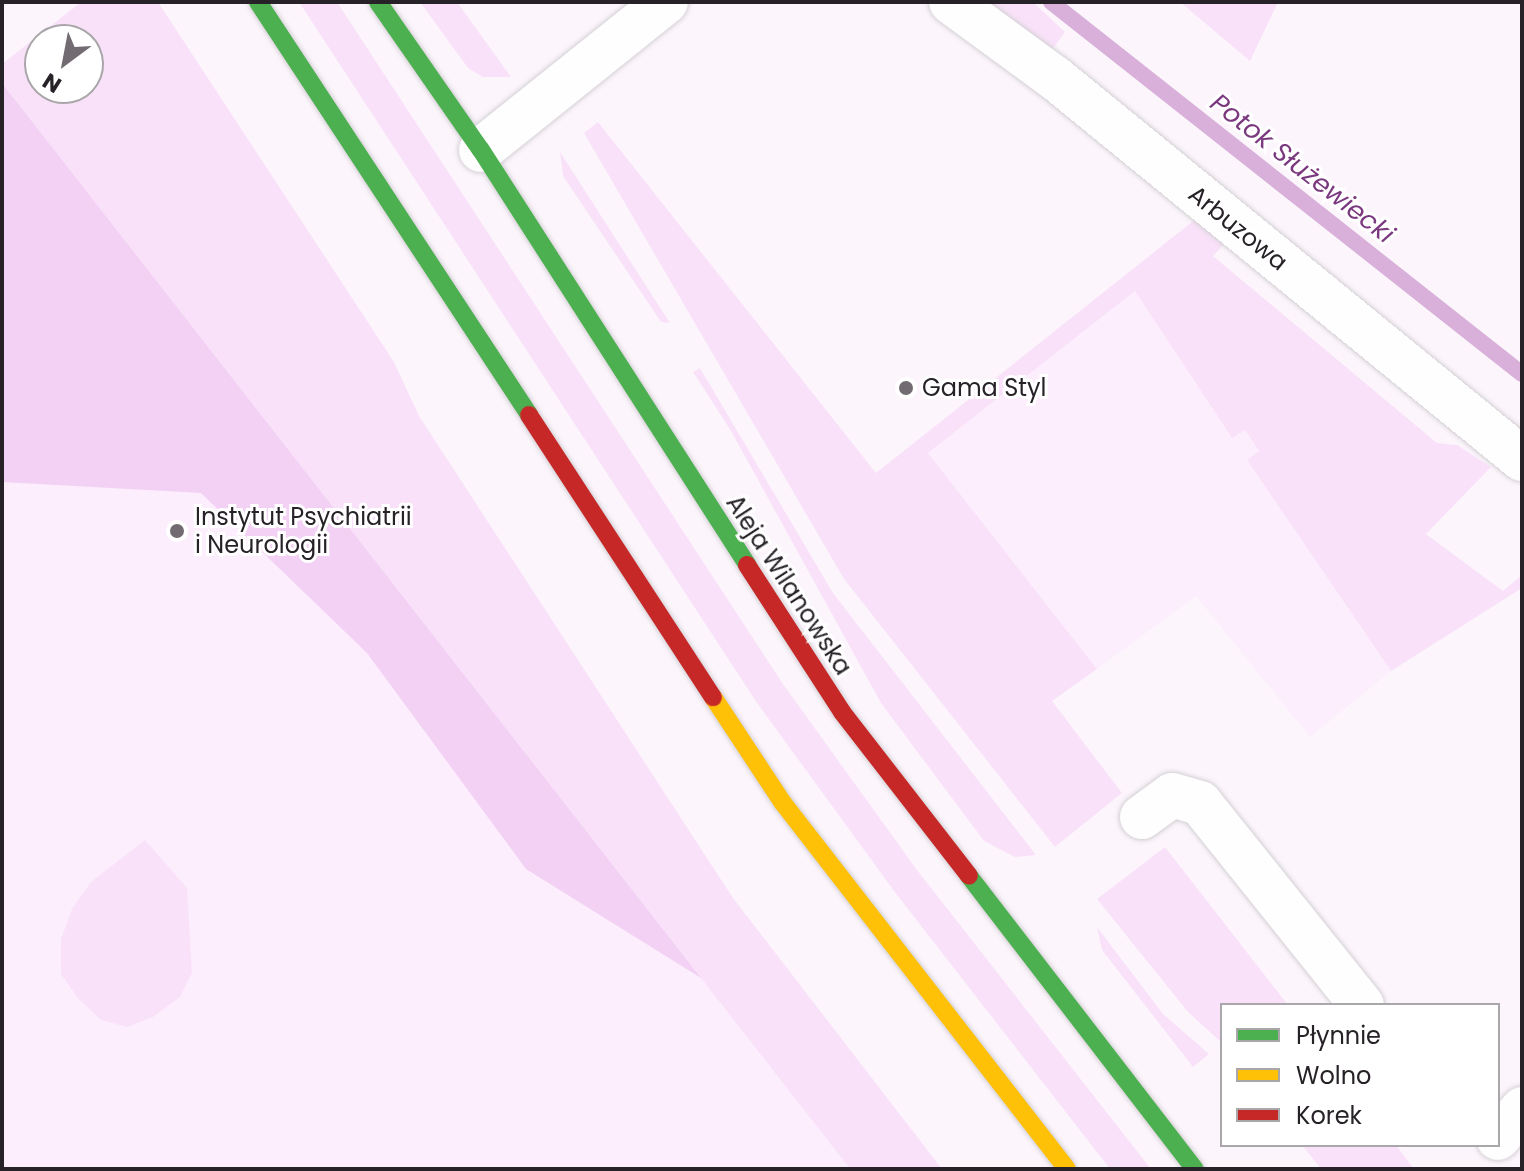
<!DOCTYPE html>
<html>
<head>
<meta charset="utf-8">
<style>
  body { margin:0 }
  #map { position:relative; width:1524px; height:1171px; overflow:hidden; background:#fcf6fc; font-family:Poppins,sans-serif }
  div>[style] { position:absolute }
  .built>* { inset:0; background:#fceefd }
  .green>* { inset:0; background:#f9e2f9 }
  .forest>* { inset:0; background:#f2d1f4 }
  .stream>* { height:16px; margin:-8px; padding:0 8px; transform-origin:8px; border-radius:8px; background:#d8b0da }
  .roads { filter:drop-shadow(0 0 2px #d4d0d4) drop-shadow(0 0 2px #d4d0d4) }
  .street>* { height:44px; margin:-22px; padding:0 22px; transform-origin:22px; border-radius:22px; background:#fffeff }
  .fast>* { height:18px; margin:-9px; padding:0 9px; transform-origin:9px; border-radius:9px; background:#4caf50 }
  .slow>* { height:18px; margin:-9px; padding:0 9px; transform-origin:9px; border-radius:9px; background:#ffc107 }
  .jam>* { height:18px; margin:-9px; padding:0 9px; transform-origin:9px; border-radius:9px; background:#c62828 }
  .dots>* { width:22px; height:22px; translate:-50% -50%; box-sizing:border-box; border:4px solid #fff; border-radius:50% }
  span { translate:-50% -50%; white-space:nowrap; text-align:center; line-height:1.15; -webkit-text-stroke:6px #fff; paint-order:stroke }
  .street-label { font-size:24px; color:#272227 }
  .poi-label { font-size:24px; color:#272227 }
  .left { translate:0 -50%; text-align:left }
  .water-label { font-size:26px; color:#7a387f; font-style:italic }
  .frame { position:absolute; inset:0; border:4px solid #272227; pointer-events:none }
  .legend { position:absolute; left:1220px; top:1003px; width:280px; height:144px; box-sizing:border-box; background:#fff; border:2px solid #a9a7a9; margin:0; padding:10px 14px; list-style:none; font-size:24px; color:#272227 }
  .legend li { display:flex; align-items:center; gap:16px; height:40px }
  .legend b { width:40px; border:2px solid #a9a7a9 }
  .north { position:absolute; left:24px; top:24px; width:80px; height:80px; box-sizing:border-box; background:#fff; border:2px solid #a9a7a9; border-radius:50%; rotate:212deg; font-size:22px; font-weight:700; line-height:32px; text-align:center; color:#272227 }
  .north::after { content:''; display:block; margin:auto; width:28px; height:36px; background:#726c72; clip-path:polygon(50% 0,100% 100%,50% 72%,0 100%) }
</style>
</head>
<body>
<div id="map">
  <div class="built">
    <i style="clip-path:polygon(2px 83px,701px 978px,850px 1169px,2px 1169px)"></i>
    <i style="clip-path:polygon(1136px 290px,1232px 437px,1244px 429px,1259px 451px,1247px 460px,1391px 671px,1310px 737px,1196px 596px,1097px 669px,928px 453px)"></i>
  </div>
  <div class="green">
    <i style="clip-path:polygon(evenodd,81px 2px,158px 2px,394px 362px,419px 416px,733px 898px,942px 1169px,850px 1169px,2px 83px,2px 64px,81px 2px,40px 40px,88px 40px,88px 88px,40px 88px,40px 40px)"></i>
    <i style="clip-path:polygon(299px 2px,337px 2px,783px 684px,917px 870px,1151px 1169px,1110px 1169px,894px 891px,757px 703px)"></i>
    <i style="clip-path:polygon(420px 2px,457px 2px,511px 77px,483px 77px,468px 68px)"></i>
    <i style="clip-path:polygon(989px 2px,1033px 2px,1065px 32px,1052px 50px)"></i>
    <i style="clip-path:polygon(1180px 2px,1278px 2px,1250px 61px)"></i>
    <i style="clip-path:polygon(598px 122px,876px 473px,1197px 218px,1226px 242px,1213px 256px,1437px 443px,1457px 445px,1491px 467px,1426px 534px,1503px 591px,1522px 575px,1522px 588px,1391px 671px,1247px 460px,1259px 451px,1245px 430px,1232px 438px,1135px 291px,928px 453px,1097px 669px,1052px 701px,1122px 793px,1055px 847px,844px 579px,584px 133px)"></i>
    <i style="clip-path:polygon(560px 152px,670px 323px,661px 322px,563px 176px)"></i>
    <i style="clip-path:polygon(700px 368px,833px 593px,1036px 855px,1015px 857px,984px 841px,881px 703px,731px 431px,693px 372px)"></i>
    <i style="clip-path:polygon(145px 840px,187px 888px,192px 973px,180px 997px,153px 1017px,127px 1027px,101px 1020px,77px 997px,61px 974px,61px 939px,72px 909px,91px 882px)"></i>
    <i style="clip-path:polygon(1165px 847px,1288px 1005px,1222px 1005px,1222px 1043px,1188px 1012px,1097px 899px)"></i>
    <i style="clip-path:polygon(1097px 927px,1163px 1014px,1209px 1054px,1193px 1067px,1102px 950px)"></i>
    <i style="clip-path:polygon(1302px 1145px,1396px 1145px,1414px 1169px,1321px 1169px)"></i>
  </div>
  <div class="forest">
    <i style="clip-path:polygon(2px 83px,701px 978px,526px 869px,367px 653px,201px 493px,2px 482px)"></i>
  </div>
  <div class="stream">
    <i style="left:1051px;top:2px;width:600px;rotate:38.3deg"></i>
  </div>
  <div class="roads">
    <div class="street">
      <i style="left:951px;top:2px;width:129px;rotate:36.2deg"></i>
      <i style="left:1055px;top:78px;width:603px;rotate:39.21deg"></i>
      <i style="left:481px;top:150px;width:237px;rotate:-38.7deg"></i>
      <i style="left:1142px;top:817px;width:37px;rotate:-36deg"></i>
      <i style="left:1172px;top:795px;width:29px;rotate:16deg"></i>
      <i style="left:1200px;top:803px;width:259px;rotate:51.3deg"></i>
      <i style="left:1498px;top:1138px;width:38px;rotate:-50deg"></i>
    </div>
    <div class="fast">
      <i style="left:258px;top:2px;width:494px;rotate:56.7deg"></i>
      <i style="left:378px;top:2px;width:180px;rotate:55.2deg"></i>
      <i style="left:481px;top:150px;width:493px;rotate:57.3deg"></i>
      <i style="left:969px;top:876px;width:370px;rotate:52.4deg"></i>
    </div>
    <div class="slow">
      <i style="left:713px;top:697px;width:127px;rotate:56.6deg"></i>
      <i style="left:783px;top:803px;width:463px;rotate:52.2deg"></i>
    </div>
    <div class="jam">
      <i style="left:529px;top:415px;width:337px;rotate:56.9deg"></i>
      <i style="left:747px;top:565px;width:175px;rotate:57.1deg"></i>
      <i style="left:842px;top:712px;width:207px;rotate:52.2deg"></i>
    </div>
  </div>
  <div class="dots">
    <i style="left:906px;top:388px;background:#726c72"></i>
    <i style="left:177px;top:531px;background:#726c72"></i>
  </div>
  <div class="street-label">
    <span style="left:1238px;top:228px;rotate:39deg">Arbuzowa</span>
    <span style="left:789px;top:585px;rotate:57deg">Aleja Wilanowska</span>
  </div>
  <div class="poi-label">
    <span class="left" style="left:922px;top:388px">Gama Styl</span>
    <span class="left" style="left:195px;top:531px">Instytut Psychiatrii<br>i Neurologii</span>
  </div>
  <div class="water-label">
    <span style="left:1302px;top:169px;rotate:38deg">Potok Służewiecki</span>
  </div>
  <div class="frame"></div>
  <ul class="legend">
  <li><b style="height:10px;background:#4caf50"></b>Płynnie</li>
  <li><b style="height:10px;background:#ffc107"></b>Wolno</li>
  <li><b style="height:10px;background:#c62828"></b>Korek</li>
  </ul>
  <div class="north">N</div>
</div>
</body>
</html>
